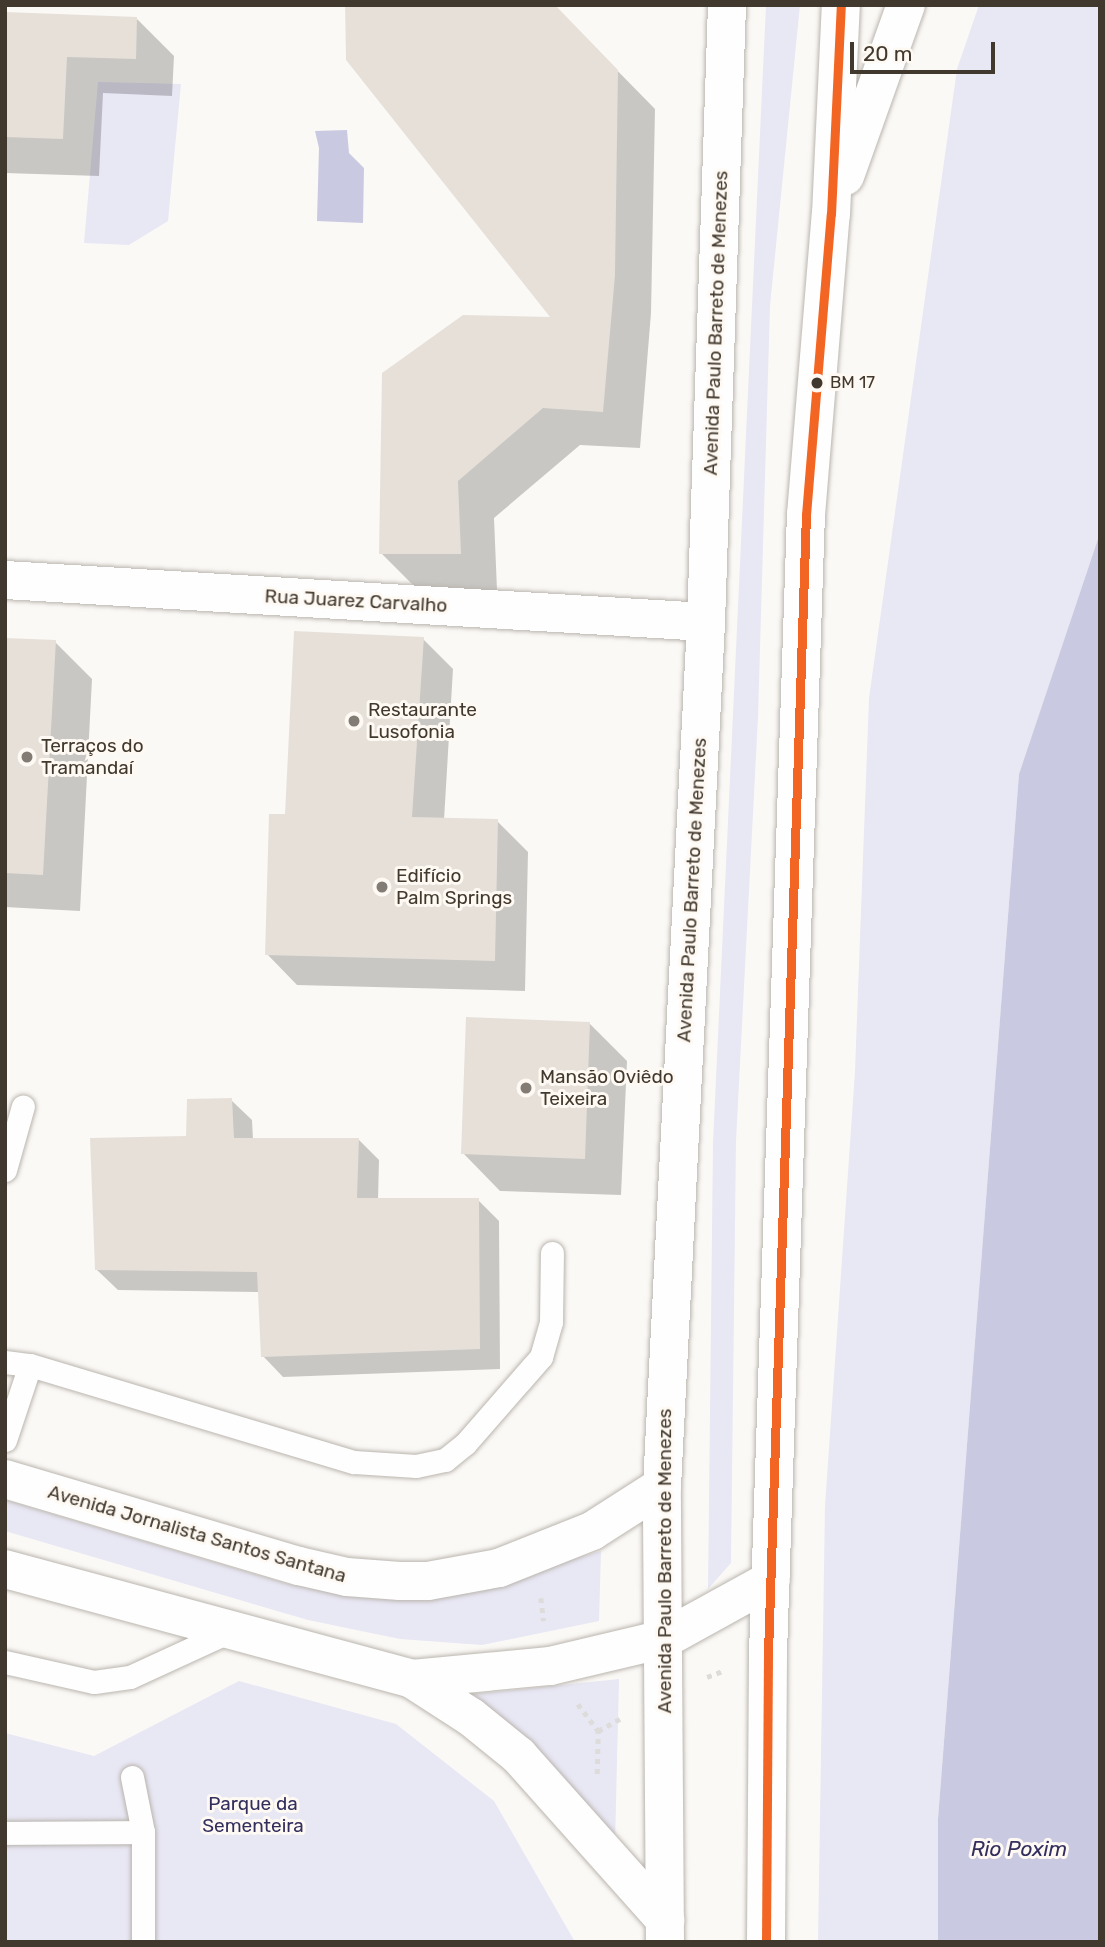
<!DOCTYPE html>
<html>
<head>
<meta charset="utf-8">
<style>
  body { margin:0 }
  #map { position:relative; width:1105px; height:1947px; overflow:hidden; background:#fbf9f6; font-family:Rubik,sans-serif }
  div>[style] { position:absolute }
  .green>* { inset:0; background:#e8e7f4 }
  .water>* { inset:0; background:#c9c9e1 }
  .shadow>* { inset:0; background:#0003 }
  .building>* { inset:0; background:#e6e0d9 }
  .path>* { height:4.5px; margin-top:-2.25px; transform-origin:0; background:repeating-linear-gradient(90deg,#dddcdb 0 5px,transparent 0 10px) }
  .roads { filter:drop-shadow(0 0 2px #bab5ae) drop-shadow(0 0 2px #bab5ae) }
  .service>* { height:23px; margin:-11.5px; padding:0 11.5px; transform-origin:11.5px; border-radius:11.5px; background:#fefefe }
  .minor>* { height:38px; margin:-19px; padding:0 19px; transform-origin:19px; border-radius:19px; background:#fefefe }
  .secondary>* { height:38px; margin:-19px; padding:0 19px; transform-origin:19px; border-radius:19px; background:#fefefe }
  .primary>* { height:38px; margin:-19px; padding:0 19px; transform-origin:19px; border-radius:19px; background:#fefefe }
  .bus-1>* { height:9px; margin:-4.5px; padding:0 4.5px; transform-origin:4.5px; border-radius:4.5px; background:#f26522 }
  .dots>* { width:19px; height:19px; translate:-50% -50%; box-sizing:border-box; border:4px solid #fef9f3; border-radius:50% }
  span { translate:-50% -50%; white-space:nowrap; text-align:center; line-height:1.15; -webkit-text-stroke:6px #fef9f3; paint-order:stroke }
  .bus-label { font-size:17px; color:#42392e }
  .left { translate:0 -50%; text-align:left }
  .street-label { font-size:19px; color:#42392e }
  .poi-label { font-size:19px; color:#42392e }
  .park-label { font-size:19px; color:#322f5e }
  .water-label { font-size:21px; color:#322e5d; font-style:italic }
  .frame { position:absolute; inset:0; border:7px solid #42392e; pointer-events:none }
  .scale { position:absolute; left:850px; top:42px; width:145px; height:32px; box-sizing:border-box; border:4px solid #42392e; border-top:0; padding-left:9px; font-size:21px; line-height:24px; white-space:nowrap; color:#42392e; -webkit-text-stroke:5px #fef9f3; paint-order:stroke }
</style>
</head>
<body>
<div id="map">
  <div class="green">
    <i style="clip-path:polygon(766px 5px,800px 5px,770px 306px,758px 717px,736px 1141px,731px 1563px,708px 1589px,713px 1143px)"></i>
    <i style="clip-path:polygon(979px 5px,1100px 5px,1100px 533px,1019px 774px,938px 1819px,938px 1942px,818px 1942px,825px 1506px,855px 1071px,869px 698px,957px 69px)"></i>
    <i style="clip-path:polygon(98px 82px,181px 84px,168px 221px,129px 245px,84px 243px)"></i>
    <i style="clip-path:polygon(6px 1500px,288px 1584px,351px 1596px,489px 1583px,601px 1551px,599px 1621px,482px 1645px,400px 1639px,308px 1620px,5px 1531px)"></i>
    <i style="clip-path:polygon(619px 1679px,615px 1844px,474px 1694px)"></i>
    <i style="clip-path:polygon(239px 1681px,396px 1724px,494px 1801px,575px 1942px,5px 1942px,5px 1733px,94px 1756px)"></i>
  </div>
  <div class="water">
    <i style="clip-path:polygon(347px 130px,349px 153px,364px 168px,363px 223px,317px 221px,319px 148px,315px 131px)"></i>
    <i style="clip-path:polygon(1100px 533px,1100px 1942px,938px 1942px,938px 1819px,1019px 774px)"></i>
  </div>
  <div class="shadow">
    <i style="clip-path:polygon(553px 5px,655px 109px,651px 313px,640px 448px,580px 445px,494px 518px,497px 590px,418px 590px,381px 553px,553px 319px)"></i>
    <i style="clip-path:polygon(5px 14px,137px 19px,174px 56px,172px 96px,103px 93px,99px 176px,5px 173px)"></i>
    <i style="clip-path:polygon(5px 639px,55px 642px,92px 679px,80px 911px,5px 907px)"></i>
    <i style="clip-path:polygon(423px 639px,453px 669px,444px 820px,497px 821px,528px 852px,525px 991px,297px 985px,267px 954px,287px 816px)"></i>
    <i style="clip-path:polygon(589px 1023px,627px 1061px,621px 1195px,500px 1191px,463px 1153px)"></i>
    <i style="clip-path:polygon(231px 1100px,252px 1120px,253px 1140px,359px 1140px,379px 1160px,378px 1200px,478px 1200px,499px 1221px,500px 1369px,283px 1377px,263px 1356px,260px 1292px,118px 1290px,97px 1270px,188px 1138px)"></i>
  </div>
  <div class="building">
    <i style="clip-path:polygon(345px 5px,555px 5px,618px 70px,615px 275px,603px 412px,543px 408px,458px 481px,461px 554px,379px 554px,382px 373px,463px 315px,550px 317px,346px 60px)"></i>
    <i style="clip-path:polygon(5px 12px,137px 17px,136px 59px,67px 57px,63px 139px,5px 137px)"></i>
    <i style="clip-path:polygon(294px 631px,424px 637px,412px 817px,498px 819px,495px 961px,265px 955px,269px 814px,285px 814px)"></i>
    <i style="clip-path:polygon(5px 638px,56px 640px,43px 875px,5px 873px)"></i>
    <i style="clip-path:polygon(466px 1017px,590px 1022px,585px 1159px,461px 1154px)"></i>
    <i style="clip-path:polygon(232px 1098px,234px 1138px,359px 1138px,357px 1198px,479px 1198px,480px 1349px,261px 1357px,257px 1272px,95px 1270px,90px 1138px,186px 1136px,187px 1099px)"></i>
  </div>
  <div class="path">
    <i style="left:541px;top:1598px;width:23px;rotate:83deg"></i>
    <i style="left:707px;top:1677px;width:19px;rotate:-21deg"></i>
    <i style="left:578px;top:1704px;width:34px;rotate:53deg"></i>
    <i style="left:597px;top:1774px;width:43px;rotate:-88.7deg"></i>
    <i style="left:598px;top:1731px;width:25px;rotate:-29deg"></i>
  </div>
  <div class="roads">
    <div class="service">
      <i style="left:5px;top:1170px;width:66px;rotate:-74.3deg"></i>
      <i style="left:5px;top:1362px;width:25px;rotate:7deg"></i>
      <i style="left:5px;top:1440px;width:79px;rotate:-71.6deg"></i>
      <i style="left:30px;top:1365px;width:338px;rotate:16.7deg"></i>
      <i style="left:354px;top:1462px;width:62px;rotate:3.7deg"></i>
      <i style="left:416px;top:1466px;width:30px;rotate:-12deg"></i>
      <i style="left:445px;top:1460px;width:26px;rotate:-39deg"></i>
      <i style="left:465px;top:1444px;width:116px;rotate:-48.9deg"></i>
      <i style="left:541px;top:1357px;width:36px;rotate:-74deg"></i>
      <i style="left:551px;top:1322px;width:69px;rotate:-89.2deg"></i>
      <i style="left:5px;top:1662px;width:91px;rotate:12.7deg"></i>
      <i style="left:94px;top:1682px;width:36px;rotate:-8deg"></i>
      <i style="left:130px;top:1677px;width:112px;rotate:-24.7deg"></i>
      <i style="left:132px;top:1777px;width:56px;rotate:78.7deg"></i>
      <i style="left:143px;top:1832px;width:110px;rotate:90deg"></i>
      <i style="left:5px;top:1833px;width:138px;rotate:-0.4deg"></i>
    </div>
    <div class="minor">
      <i style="left:5px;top:580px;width:702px;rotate:3.43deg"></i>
    </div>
    <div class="secondary">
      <i style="left:5px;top:1479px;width:307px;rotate:16.5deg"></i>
      <i style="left:299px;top:1566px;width:49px;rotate:12.9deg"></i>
      <i style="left:347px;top:1577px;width:53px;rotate:4.3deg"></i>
      <i style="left:400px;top:1581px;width:28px"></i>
      <i style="left:428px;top:1581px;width:72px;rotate:-10.4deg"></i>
      <i style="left:499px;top:1568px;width:100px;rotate:-21.7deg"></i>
      <i style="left:592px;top:1531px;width:83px;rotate:-32.7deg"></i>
      <i style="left:5px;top:1569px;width:422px;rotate:15.1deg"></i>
      <i style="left:412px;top:1679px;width:139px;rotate:-5.4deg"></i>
      <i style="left:550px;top:1666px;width:117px;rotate:-13.3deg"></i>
    </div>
    <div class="primary">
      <i style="left:845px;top:176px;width:182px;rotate:-70.4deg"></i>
      <i style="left:664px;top:1639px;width:122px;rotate:-28.9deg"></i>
      <i style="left:412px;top:1679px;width:70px;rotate:32.8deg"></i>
      <i style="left:471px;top:1717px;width:62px;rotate:39.1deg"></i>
      <i style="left:519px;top:1756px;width:220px;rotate:48.3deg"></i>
      <i style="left:665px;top:1942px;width:456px;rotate:-90.4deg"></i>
      <i style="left:662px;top:1486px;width:865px;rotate:-87.08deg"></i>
      <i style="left:706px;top:622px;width:617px;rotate:-88.05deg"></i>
      <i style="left:766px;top:1942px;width:289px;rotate:-89.6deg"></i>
      <i style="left:768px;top:1653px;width:1139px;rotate:-88.09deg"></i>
      <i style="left:806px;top:515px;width:302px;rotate:-85.3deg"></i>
      <i style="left:831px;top:214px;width:209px;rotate:-87.3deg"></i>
    </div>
  </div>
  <div class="bus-1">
    <i style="left:766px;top:1942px;width:289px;rotate:-89.6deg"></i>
    <i style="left:768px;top:1653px;width:1139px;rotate:-88.09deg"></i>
    <i style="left:806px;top:515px;width:302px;rotate:-85.3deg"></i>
    <i style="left:831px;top:214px;width:209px;rotate:-87.3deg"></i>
  </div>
  <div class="dots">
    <i style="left:817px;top:383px;background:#42392e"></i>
    <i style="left:354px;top:721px;background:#837c74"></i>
    <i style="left:27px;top:757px;background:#837c74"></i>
    <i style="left:382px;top:887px;background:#837c74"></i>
    <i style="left:526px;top:1088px;background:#837c74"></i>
  </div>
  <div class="bus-label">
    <span class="left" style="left:830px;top:383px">BM 17</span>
  </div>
  <div class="street-label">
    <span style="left:716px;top:323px;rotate:-88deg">Avenida Paulo Barreto de Menezes</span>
    <span style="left:356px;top:601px;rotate:3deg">Rua Juarez Carvalho</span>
    <span style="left:692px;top:890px;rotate:-87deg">Avenida Paulo Barreto de Menezes</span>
    <span style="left:197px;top:1534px;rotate:16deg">Avenida Jornalista Santos Santana</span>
    <span style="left:665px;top:1561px;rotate:-90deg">Avenida Paulo Barreto de Menezes</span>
  </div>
  <div class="poi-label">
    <span class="left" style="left:368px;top:721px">Restaurante<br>Lusofonia</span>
    <span class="left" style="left:41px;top:757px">Terraços do<br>Tramandaí</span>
    <span class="left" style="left:396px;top:887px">Edifício<br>Palm Springs</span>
    <span class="left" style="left:540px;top:1088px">Mansão Oviêdo<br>Teixeira</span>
  </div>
  <div class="park-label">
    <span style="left:253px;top:1815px">Parque da<br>Sementeira</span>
  </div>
  <div class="water-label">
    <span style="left:1019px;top:1849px">Rio Poxim</span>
  </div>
  <div class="frame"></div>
  <div class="scale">20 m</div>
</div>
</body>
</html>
